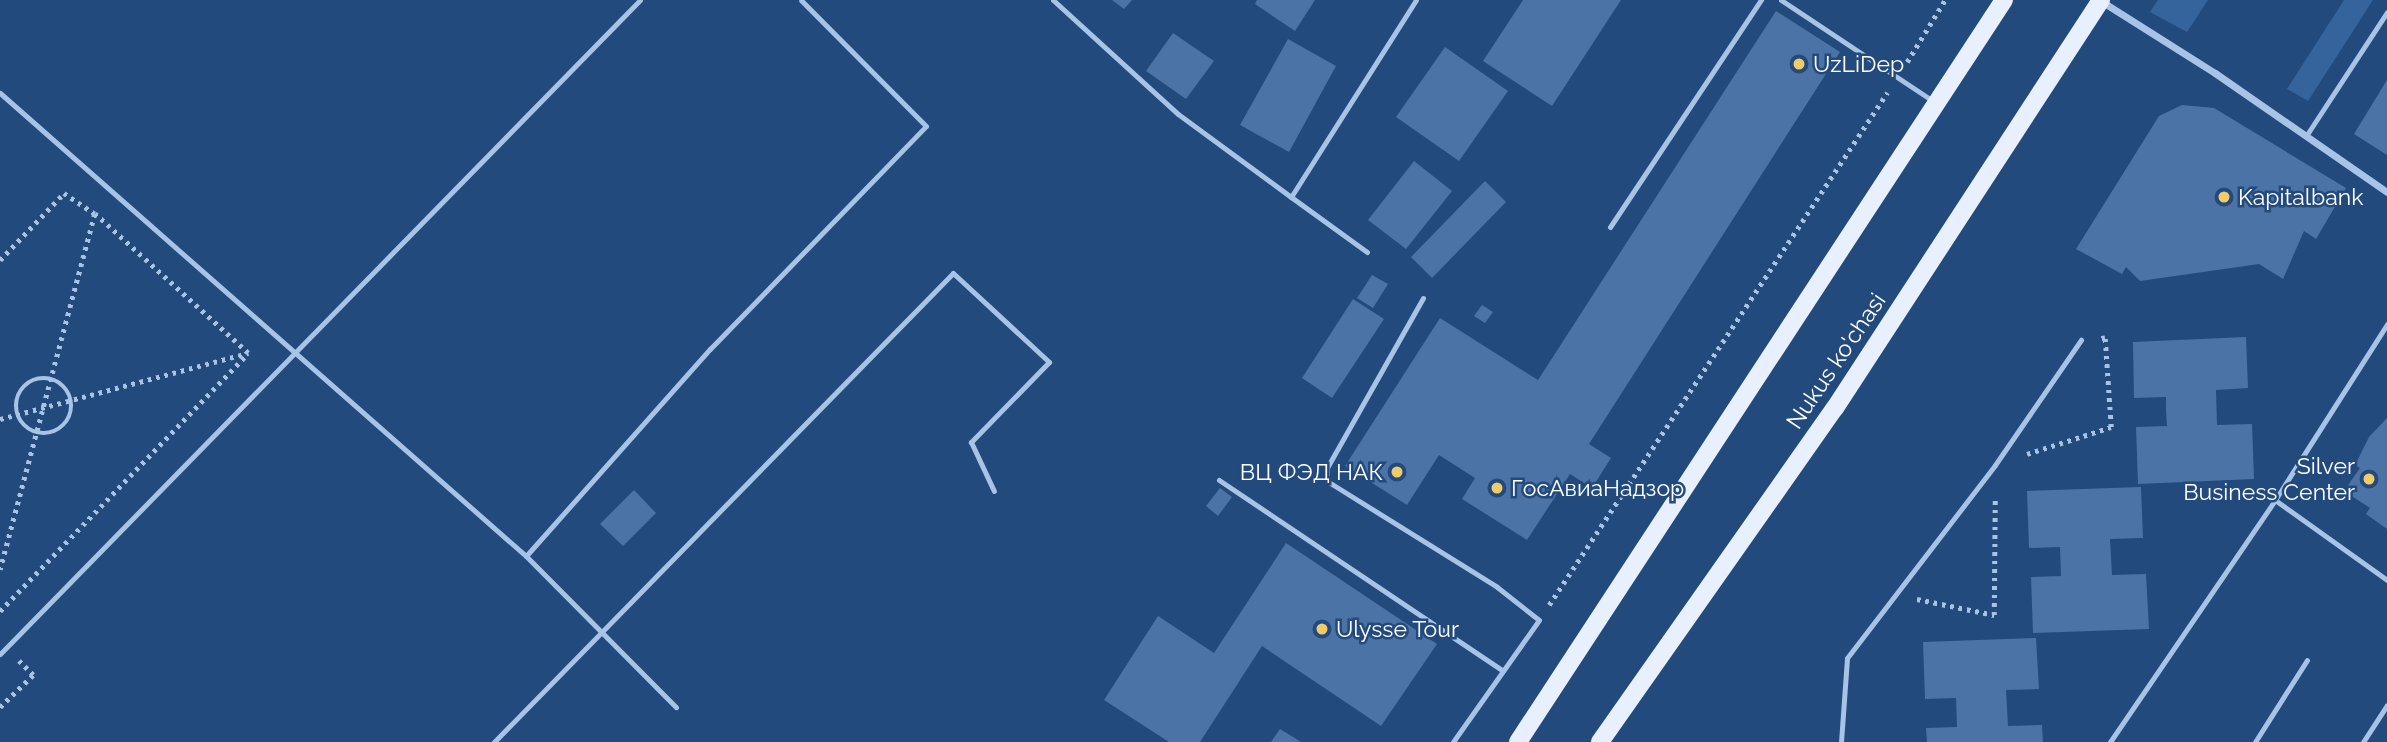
<!DOCTYPE html>
<html>
<head>
<meta charset="utf-8">
<style>
  body { margin:0 }
  #map { position:relative; width:2387px; height:742px; overflow:hidden; background:#224a7d; font-family:Raleway,sans-serif }
  div>[style] { position:absolute }
  .green>* { inset:0; background:#35639b }
  .building>* { inset:0; background:#4b73a6 }
  .path>* { height:4.5px; margin-top:-2.25px; transform-origin:0; background:repeating-linear-gradient(90deg,#a7c3e6 0 3.5px,transparent 0 8.5px) }
  .path>.ring { margin:-2.25px; padding:0; box-sizing:content-box; background:none; border:4.5px solid #a7c3e6; border-radius:50% }
  .lane>* { height:5px; margin:-2.5px; padding:0 2.5px; transform-origin:2.5px; border-radius:2.5px; background:#a7c3e6 }
  .street>* { height:7px; margin:-3.5px; padding:0 3.5px; transform-origin:3.5px; border-radius:3.5px; background:#a7c3e6 }
  .primary>* { height:18px; margin:-9px; padding:0 9px; transform-origin:9px; border-radius:9px; background:#e8f0fd }
  .dots>* { width:19px; height:19px; translate:-50% -50%; box-sizing:border-box; border:4px solid #224a7d; border-radius:50% }
  span { translate:-50% -50%; white-space:nowrap; text-align:center; line-height:1.15; -webkit-text-stroke:5px #224a7d; paint-order:stroke }
  .poi-label { font-size:23px; color:#fff }
  .left { translate:0 -50%; text-align:left }
  .right { translate:-100% -50%; text-align:right }
  .street-label { font-size:23px; color:#fff }
</style>
</head>
<body>
<div id="map">
  <div class="green">
    <i style="clip-path:polygon(2158px 0,2208px 0,2187px 32px,2150px 12px)"></i>
    <i style="clip-path:polygon(2344px 0,2373px 0,2308px 101px,2287px 89px)"></i>
  </div>
  <div class="building">
    <i style="clip-path:polygon(1112px 0,1132px 0,1124px 9px)"></i>
    <i style="clip-path:polygon(1257px 0,1315px 0,1295px 31px,1255px 4px)"></i>
    <i style="clip-path:polygon(1523px 0,1621px 0,1552px 106px,1483px 61px)"></i>
    <i style="clip-path:polygon(1776px 11px,1840px 52px,1589px 444px,1611px 458px,1592px 488px,1570px 474px,1527px 540px,1462px 499px,1475px 478px,1439px 455px,1407px 505px,1345px 466px,1440px 318px,1538px 380px)"></i>
    <i style="clip-path:polygon(1173px 33px,1214px 61px,1186px 99px,1146px 71px)"></i>
    <i style="clip-path:polygon(1288px 39px,1336px 66px,1289px 152px,1240px 125px)"></i>
    <i style="clip-path:polygon(1445px 47px,1508px 91px,1459px 161px,1396px 117px)"></i>
    <i style="clip-path:polygon(2387px 80px,2387px 155px,2354px 134px)"></i>
    <i style="clip-path:polygon(2182px 105px,2214px 108px,2346px 188px,2316px 239px,2304px 231px,2283px 279px,2259px 264px,2140px 281px,2126px 267px,2122px 274px,2076px 249px,2159px 116px)"></i>
    <i style="clip-path:polygon(1414px 161px,1452px 191px,1406px 249px,1368px 220px)"></i>
    <i style="clip-path:polygon(1485px 181px,1506px 202px,1432px 278px,1411px 257px)"></i>
    <i style="clip-path:polygon(1372px 275px,1388px 284px,1373px 308px,1357px 298px)"></i>
    <i style="clip-path:polygon(1353px 299px,1384px 319px,1332px 398px,1302px 378px)"></i>
    <i style="clip-path:polygon(1482px 305px,1493px 312px,1485px 323px,1474px 316px)"></i>
    <i style="clip-path:polygon(2246px 337px,2248px 388px,2216px 390px,2217px 425px,2252px 424px,2254px 479px,2138px 484px,2136px 427px,2167px 426px,2166px 411px,2166px 397px,2134px 398px,2133px 342px)"></i>
    <i style="clip-path:polygon(2387px 418px,2387px 529px,2366px 514px,2370px 508px,2344px 491px,2360px 468px,2355px 465px,2369px 437px)"></i>
    <i style="clip-path:polygon(2141px 487px,2143px 538px,2110px 539px,2112px 575px,2146px 574px,2149px 629px,2033px 633px,2031px 577px,2061px 576px,2060px 547px,2029px 548px,2027px 491px)"></i>
    <i style="clip-path:polygon(1220px 488px,1232px 497px,1218px 516px,1206px 506px)"></i>
    <i style="clip-path:polygon(634px 490px,656px 513px,623px 546px,600px 524px)"></i>
    <i style="clip-path:polygon(1286px 543px,1437px 644px,1381px 726px,1262px 646px,1200px 742px,1169px 742px,1104px 700px,1158px 616px,1214px 653px)"></i>
    <i style="clip-path:polygon(2036px 638px,2039px 689px,2006px 690px,2008px 726px,2042px 725px,2043px 742px,1927px 742px,1926px 728px,1957px 727px,1956px 698px,1925px 699px,1923px 642px)"></i>
    <i style="clip-path:polygon(1280px 729px,1301px 742px,1271px 742px)"></i>
  </div>
  <div class="path">
    <i style="left:1907px;top:62px;width:73px;rotate:-58.5deg"></i>
    <i style="left:0;top:260px;width:93px;rotate:-46.3deg"></i>
    <i style="left:64px;top:193px;width:37px;rotate:34deg"></i>
    <i style="left:95px;top:214px;width:368px;rotate:104.9deg"></i>
    <i class="ring" style="left:16px;top:378px;width:51.5px;height:51.5px"></i>
    <i style="left:0;top:419px;width:257px;rotate:-14.9deg"></i>
    <i style="left:248px;top:353px;width:207px;rotate:-137.7deg"></i>
    <i style="left:2027px;top:454px;width:88px;rotate:-17.8deg"></i>
    <i style="left:2111px;top:427px;width:89px;rotate:-93.9deg"></i>
    <i style="left:2105px;top:338px;width:7px;rotate:172deg"></i>
    <i style="left:1917px;top:599px;width:79px;rotate:11.7deg"></i>
    <i style="left:1994px;top:615px;width:115px;rotate:-89.5deg"></i>
    <i style="left:1549px;top:605px;width:614px;rotate:-56.57deg"></i>
    <i style="left:0;top:611px;width:356px;rotate:-46.1deg"></i>
    <i style="left:0;top:707px;width:46px;rotate:-44.1deg"></i>
    <i style="left:33px;top:675px;width:20px;rotate:-135deg"></i>
  </div>
  <div class="lane">
    <i style="left:1053px;top:0;width:169px;rotate:42.4deg"></i>
    <i style="left:1178px;top:114px;width:140px;rotate:36.3deg"></i>
    <i style="left:1781px;top:0;width:182px;rotate:33.6deg"></i>
    <i style="left:0;top:93px;width:701px;rotate:41.36deg"></i>
    <i style="left:526px;top:556px;width:213px;rotate:45.2deg"></i>
    <i style="left:2306px;top:136px;width:148px;rotate:-56.8deg"></i>
    <i style="left:1610px;top:227px;width:273px;rotate:-56.4deg"></i>
    <i style="left:1367px;top:252px;width:94px;rotate:-144.1deg"></i>
    <i style="left:1291px;top:197px;width:233px;rotate:-57.6deg"></i>
    <i style="left:1423px;top:298px;width:195px;rotate:119.5deg"></i>
    <i style="left:1327px;top:468px;width:13px;rotate:90deg"></i>
    <i style="left:1327px;top:481px;width:200px;rotate:31.9deg"></i>
    <i style="left:1497px;top:587px;width:53px;rotate:38.2deg"></i>
    <i style="left:1539px;top:620px;width:149px;rotate:125.2deg"></i>
    <i style="left:1219px;top:480px;width:341px;rotate:33.9deg"></i>
    <i style="left:2275px;top:500px;width:138px;rotate:35.5deg"></i>
    <i style="left:526px;top:556px;width:277px;rotate:-48.4deg"></i>
    <i style="left:710px;top:349px;width:310px;rotate:-45.9deg"></i>
    <i style="left:926px;top:126px;width:177px;rotate:-134.8deg"></i>
    <i style="left:0;top:654px;width:915px;rotate:-45.62deg"></i>
    <i style="left:494px;top:742px;width:656px;rotate:-45.62deg"></i>
    <i style="left:953px;top:273px;width:131px;rotate:42.8deg"></i>
    <i style="left:1049px;top:362px;width:112px;rotate:134.3deg"></i>
    <i style="left:971px;top:442px;width:54px;rotate:64.9deg"></i>
    <i style="left:1841px;top:742px;width:84px;rotate:-85.9deg"></i>
    <i style="left:1847px;top:658px;width:243px;rotate:-52.5deg"></i>
    <i style="left:1995px;top:465px;width:152px;rotate:-55.5deg"></i>
    <i style="left:2110px;top:742px;width:293px;rotate:-55.7deg"></i>
    <i style="left:2275px;top:500px;width:209px;rotate:-57.5deg"></i>
    <i style="left:2255px;top:742px;width:97px;rotate:-57.6deg"></i>
    <i style="left:2363px;top:742px;width:44px;rotate:-57deg"></i>
  </div>
  <div class="street">
    <i style="left:2101px;top:1px;width:135px;rotate:32.3deg"></i>
    <i style="left:2215px;top:73px;width:209px;rotate:34.7deg"></i>
  </div>
  <div class="primary">
    <i style="left:1518px;top:742px;width:887px;rotate:-56.78deg"></i>
    <i style="left:1600px;top:742px;width:408px;rotate:-54.9deg"></i>
    <i style="left:1835px;top:408px;width:487px;rotate:-56.9deg"></i>
  </div>
  <div class="dots">
    <i style="left:1799px;top:64px;background:#f2cb69"></i>
    <i style="left:2224px;top:197px;background:#f2cb69"></i>
    <i style="left:1397px;top:472px;background:#f2cb69"></i>
    <i style="left:2369px;top:479px;background:#f2cb69"></i>
    <i style="left:1497px;top:488px;background:#f2cb69"></i>
    <i style="left:1322px;top:629px;background:#f2cb69"></i>
  </div>
  <div class="poi-label">
    <span class="left" style="left:1813px;top:64px">UzLiDep</span>
    <span class="left" style="left:2238px;top:197px">Kapitalbank</span>
    <span class="right" style="left:2355px;top:479px">Silver<br>Business Center</span>
    <span class="right" style="left:1383px;top:472px">ВЦ ФЭД НАК</span>
    <span class="left" style="left:1511px;top:488px">ГосАвиаНадзор</span>
    <span class="left" style="left:1336px;top:629px">Ulysse Tour</span>
  </div>
  <div class="street-label">
    <span style="left:1836px;top:361px;rotate:-56deg">Nukus ko'chasi</span>
  </div>
</div>
</body>
</html>
